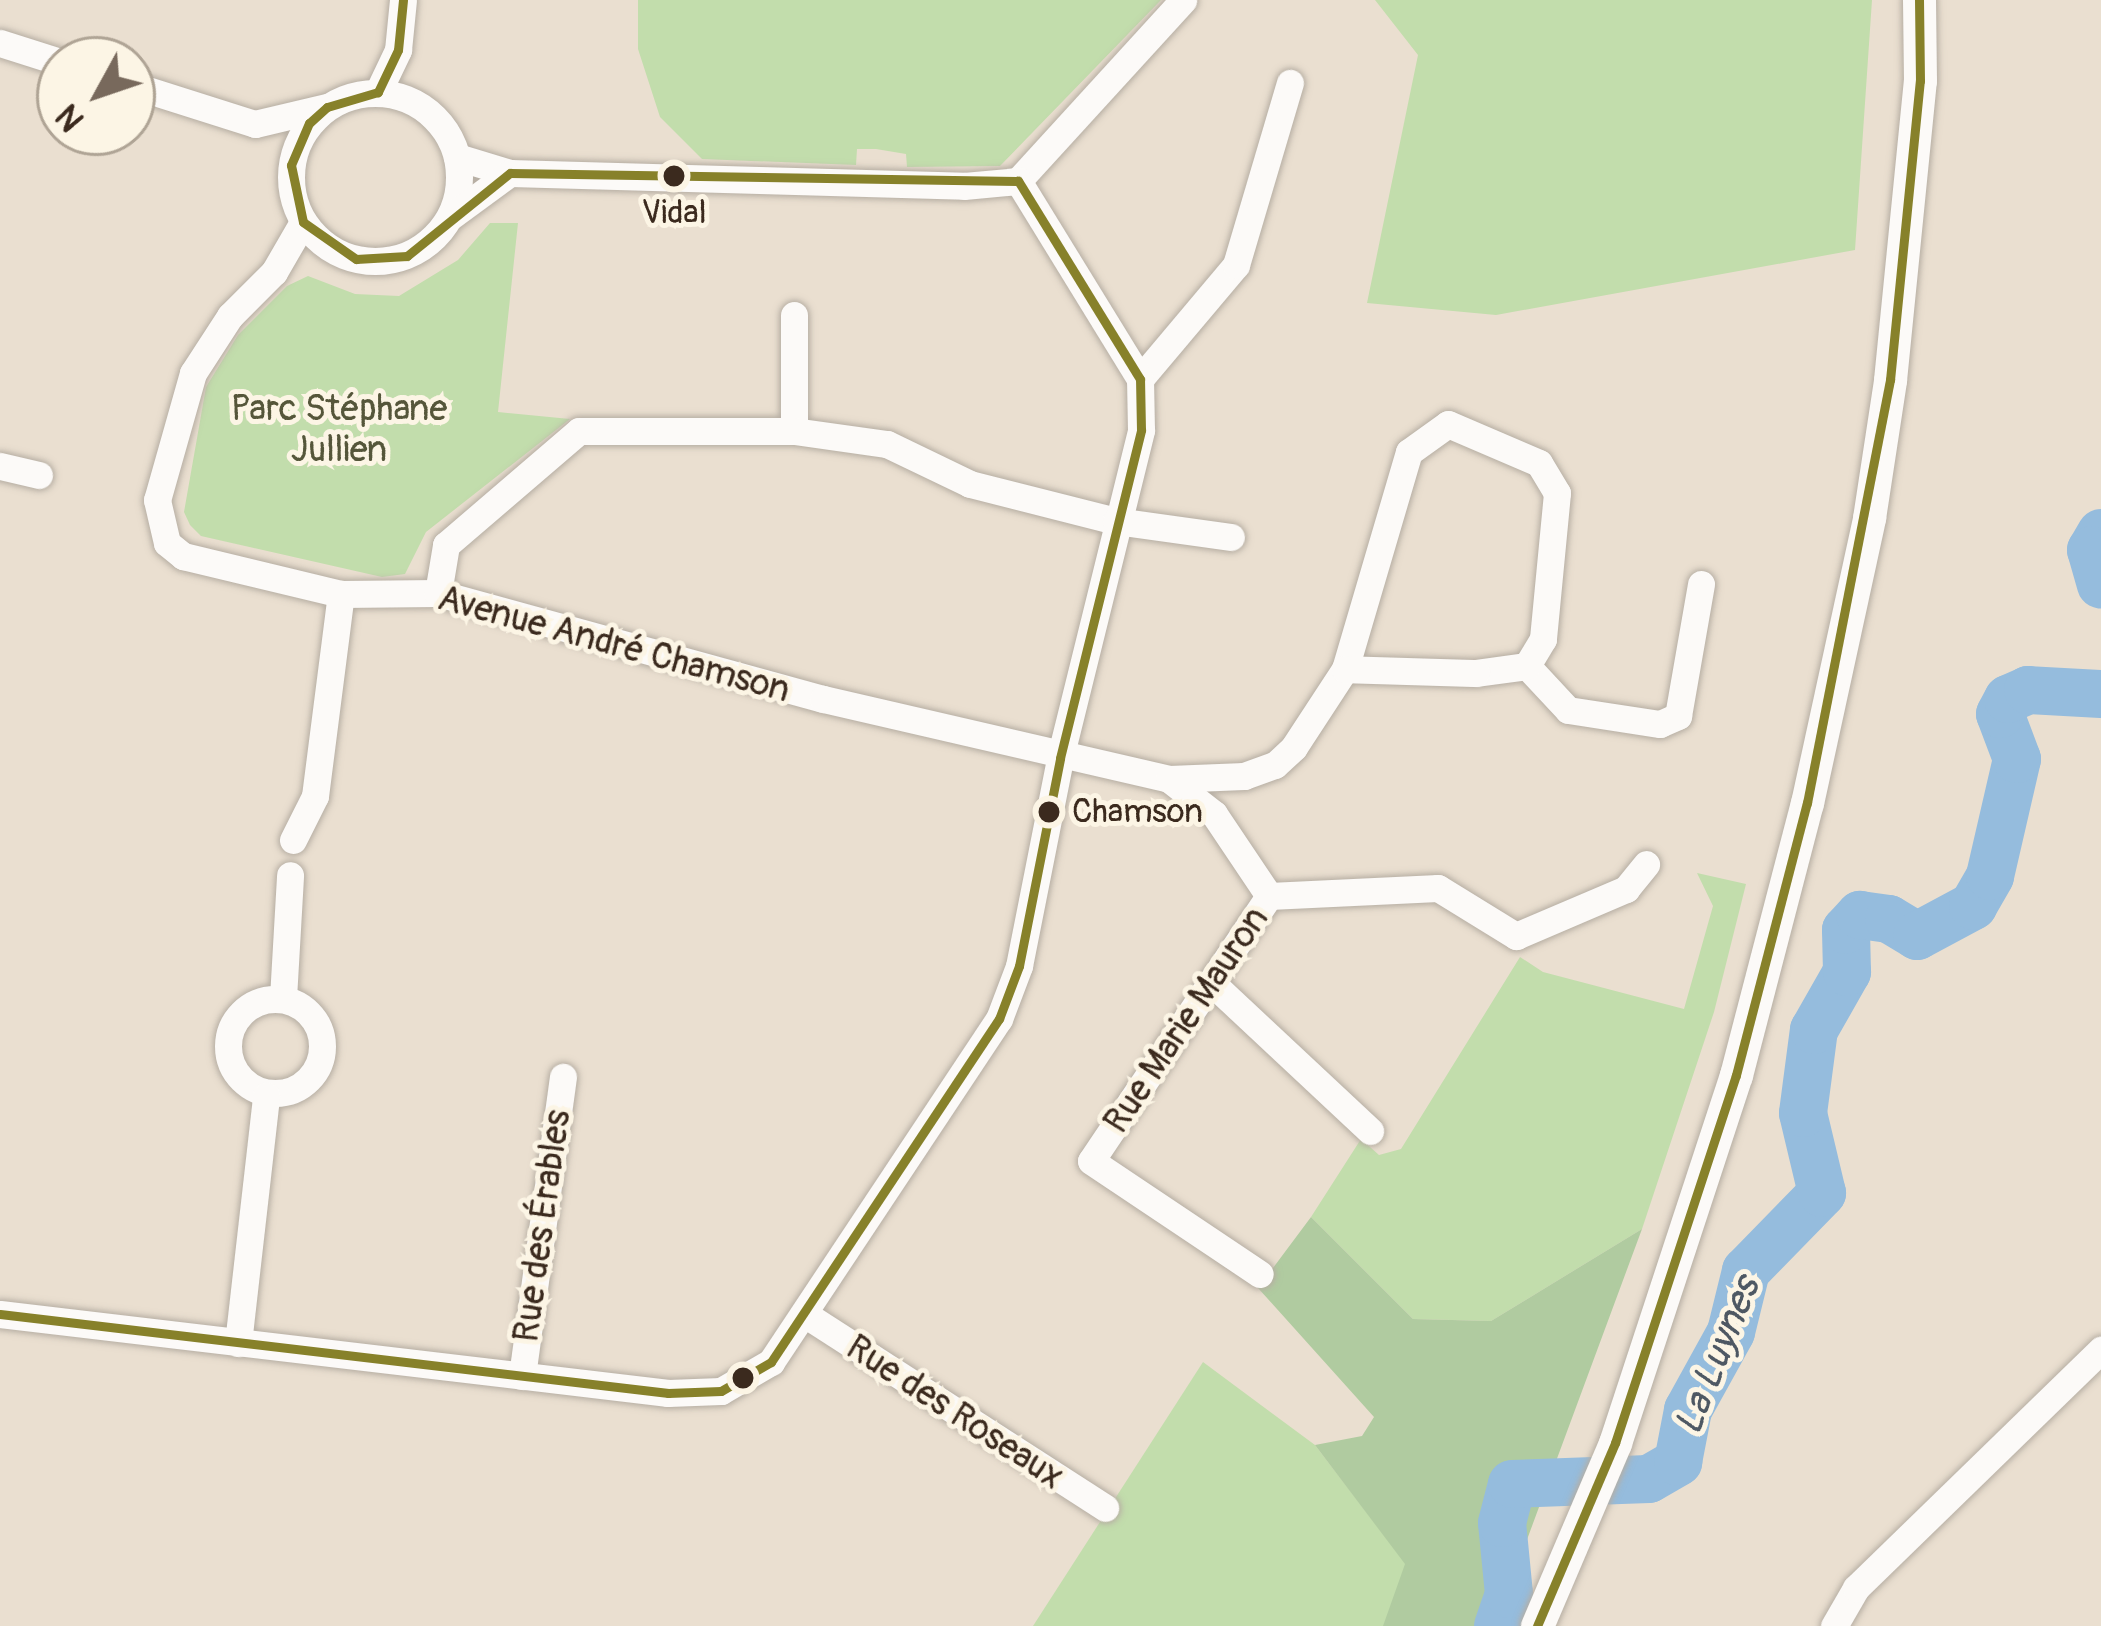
<!DOCTYPE html>
<html>
<head>
<meta charset="utf-8">
<style>
  body { margin:0 }
  #map { position:relative; width:2101px; height:1626px; overflow:hidden; background:#eadfd0; font-family:Pangolin,sans-serif }
  div>[style] { position:absolute }
  .green>* { inset:0; background:#c2ddac }
  .forest>* { inset:0; background:#b0cba0 }
  .river>* { height:48px; margin:-24px; padding:0 24px; transform-origin:24px; border-radius:24px; background:#95bcdd }
  .roads { filter:drop-shadow(0 0 3px #b6aea3) drop-shadow(0 0 3px #b6aea3) }
  .minor>* { height:27px; margin:-13.5px; padding:0 13.5px; transform-origin:13.5px; border-radius:13.5px; background:#fcfaf8 }
  .minor>.ring { margin:-13.5px; padding:0; box-sizing:content-box; background:none; border:27px solid #fcfaf8; border-radius:50% }
  .major>* { height:33px; margin:-16.5px; padding:0 16.5px; transform-origin:16.5px; border-radius:16.5px; background:#fcfaf8 }
  .bus-1>* { height:9px; margin:-4.5px; padding:0 4.5px; transform-origin:4.5px; border-radius:4.5px; background:#87812a }
  .dots>* { width:33px; height:33px; translate:-50% -50%; box-sizing:border-box; border:6px solid #fcf5e5; border-radius:50% }
  span { translate:-50% -50%; white-space:nowrap; text-align:center; line-height:1.15; -webkit-text-stroke:10px #fcf5e5; paint-order:stroke }
  .bus-label { font-size:33px; color:#3b2a1e }
  .left { translate:0 -50%; text-align:left }
  .park-label { font-size:36px; color:#55563a }
  .street-label { font-size:36px; color:#3b2a1e }
  .water-label { font-size:39px; color:#4e5863; font-style:italic }
  .north { position:absolute; left:36px; top:36px; width:120px; height:120px; box-sizing:border-box; background:#fcf5e5; border:3px solid #afa495; border-radius:50%; rotate:230deg; font-size:33px; font-weight:700; line-height:48px; text-align:center; color:#3b2a1e }
  .north::after { content:''; display:block; margin:auto; width:42px; height:54px; background:#78695c; clip-path:polygon(50% 0,100% 100%,50% 72%,0 100%) }
</style>
</head>
<body>
<div id="map">
  <div class="green">
    <i style="clip-path:polygon(638px 0,1161px 0,1000px 166px,907px 167px,906px 154px,876px 149px,857px 149px,856px 165px,702px 159px,660px 117px,638px 49px)"></i>
    <i style="clip-path:polygon(1375px 0,1872px 0,1855px 250px,1496px 315px,1367px 303px,1418px 55px)"></i>
    <i style="clip-path:polygon(490px 223px,518px 223px,498px 412px,570px 419px,426px 532px,405px 574px,382px 577px,201px 536px,190px 525px,184px 512px,206px 387px,238px 335px,287px 286px,308px 276px,355px 294px,399px 296px,458px 260px)"></i>
    <i style="clip-path:polygon(1697px 873px,1746px 884px,1714px 1012px,1642px 1229px,1491px 1321px,1413px 1319px,1311px 1217px,1361px 1139px,1379px 1155px,1401px 1149px,1520px 957px,1543px 972px,1684px 1009px,1713px 906px)"></i>
    <i style="clip-path:polygon(1203px 1362px,1315px 1445px,1406px 1564px,1384px 1626px,1033px 1626px)"></i>
  </div>
  <div class="forest">
    <i style="clip-path:polygon(1311px 1217px,1413px 1319px,1491px 1321px,1642px 1229px,1495px 1626px,1383px 1626px,1405px 1564px,1315px 1445px,1362px 1436px,1374px 1417px,1258px 1288px)"></i>
  </div>
  <div class="river">
    <i style="left:2101px;top:533px;width:20px;rotate:120deg"></i>
    <i style="left:2091px;top:550px;width:36px;rotate:74deg"></i>
    <i style="left:1498px;top:1626px;width:34px;rotate:-71deg"></i>
    <i style="left:1509px;top:1594px;width:71px;rotate:-95.6deg"></i>
    <i style="left:1502px;top:1523px;width:40px;rotate:-75.6deg"></i>
    <i style="left:1512px;top:1484px;width:137px;rotate:-2.1deg"></i>
    <i style="left:1649px;top:1479px;width:34px;rotate:-30deg"></i>
    <i style="left:1678px;top:1462px;width:53px;rotate:-79.1deg"></i>
    <i style="left:1688px;top:1410px;width:89px;rotate:-61.1deg"></i>
    <i style="left:1731px;top:1332px;width:63px;rotate:-76.2deg"></i>
    <i style="left:1746px;top:1271px;width:109px;rotate:-45.7deg"></i>
    <i style="left:1822px;top:1193px;width:82px;rotate:-103.4deg"></i>
    <i style="left:1803px;top:1113px;width:84px;rotate:-82.5deg"></i>
    <i style="left:1814px;top:1030px;width:67px;rotate:-60.4deg"></i>
    <i style="left:1847px;top:972px;width:42px;rotate:-91.4deg"></i>
    <i style="left:1846px;top:930px;width:21px;rotate:-47deg"></i>
    <i style="left:1860px;top:915px;width:29px;rotate:8deg"></i>
    <i style="left:1889px;top:919px;width:33px;rotate:31deg"></i>
    <i style="left:1917px;top:936px;width:64px;rotate:-28.2deg"></i>
    <i style="left:1973px;top:906px;width:34px;rotate:-60deg"></i>
    <i style="left:1990px;top:876px;width:120px;rotate:-77deg"></i>
    <i style="left:2017px;top:759px;width:48px;rotate:-110.7deg"></i>
    <i style="left:2000px;top:714px;width:17px;rotate:-62deg"></i>
    <i style="left:2008px;top:699px;width:22px;rotate:-24deg"></i>
    <i style="left:2028px;top:690px;width:73px;rotate:3.1deg"></i>
  </div>
  <div class="roads">
    <div class="minor">
      <i style="left:0;top:43px;width:63px;rotate:17.6deg"></i>
      <i style="left:132px;top:85px;width:129px;rotate:17.6deg"></i>
      <i style="left:255px;top:124px;width:74px;rotate:-13.3deg"></i>
      <i style="left:378px;top:92px;width:47px;rotate:-64.5deg"></i>
      <i style="left:398px;top:50px;width:50px;rotate:-84.3deg"></i>
      <i class="ring" style="left:291px;top:93px;width:141px;height:141px"></i>
      <i style="left:457px;top:157px;width:55px;rotate:16.8deg"></i>
      <i style="left:510px;top:173px;width:454px;rotate:1.6deg"></i>
      <i style="left:964px;top:186px;width:54px;rotate:-5.3deg"></i>
      <i style="left:1018px;top:181px;width:245px;rotate:-47.6deg"></i>
      <i style="left:450px;top:217px;width:74px;rotate:-36.3deg"></i>
      <i style="left:303px;top:222px;width:58px;rotate:120.1deg"></i>
      <i style="left:274px;top:272px;width:62px;rotate:135deg"></i>
      <i style="left:230px;top:316px;width:68px;rotate:123deg"></i>
      <i style="left:193px;top:373px;width:132px;rotate:105.8deg"></i>
      <i style="left:157px;top:500px;width:44px;rotate:76.9deg"></i>
      <i style="left:167px;top:543px;width:21px;rotate:39deg"></i>
      <i style="left:183px;top:556px;width:163px;rotate:13.5deg"></i>
      <i style="left:341px;top:594px;width:97px;rotate:-0.6deg"></i>
      <i style="left:438px;top:593px;width:399px;rotate:15.4deg"></i>
      <i style="left:823px;top:699px;width:355px;rotate:13deg"></i>
      <i style="left:1169px;top:779px;width:57px;rotate:37.9deg"></i>
      <i style="left:1214px;top:814px;width:99px;rotate:56.1deg"></i>
      <i style="left:1269px;top:896px;width:319px;rotate:123.9deg"></i>
      <i style="left:1091px;top:1161px;width:203px;rotate:33.8deg"></i>
      <i style="left:794px;top:315px;width:116px;rotate:90deg"></i>
      <i style="left:1140px;top:379px;width:149px;rotate:-49.9deg"></i>
      <i style="left:1236px;top:265px;width:190px;rotate:-73.5deg"></i>
      <i style="left:0;top:466px;width:40px;rotate:13deg"></i>
      <i style="left:438px;top:593px;width:49px;rotate:-80.5deg"></i>
      <i style="left:446px;top:545px;width:175px;rotate:-40.6deg"></i>
      <i style="left:579px;top:431px;width:215px"></i>
      <i style="left:794px;top:431px;width:94px;rotate:8deg"></i>
      <i style="left:887px;top:444px;width:92px;rotate:25.7deg"></i>
      <i style="left:970px;top:484px;width:151px;rotate:14.2deg"></i>
      <i style="left:1116px;top:521px;width:116px;rotate:7.9deg"></i>
      <i style="left:1527px;top:666px;width:60px;rotate:47deg"></i>
      <i style="left:1568px;top:710px;width:93px;rotate:8.7deg"></i>
      <i style="left:1660px;top:724px;width:20px;rotate:-24deg"></i>
      <i style="left:1678px;top:716px;width:134px;rotate:-80.1deg"></i>
      <i style="left:1169px;top:779px;width:75px;rotate:-2.3deg"></i>
      <i style="left:1244px;top:776px;width:33px;rotate:-20deg"></i>
      <i style="left:1275px;top:765px;width:26px;rotate:-43deg"></i>
      <i style="left:1294px;top:747px;width:93px;rotate:-56.8deg"></i>
      <i style="left:1345px;top:669px;width:226px;rotate:-73.6deg"></i>
      <i style="left:1409px;top:452px;width:48px;rotate:-35.7deg"></i>
      <i style="left:1448px;top:424px;width:99px;rotate:23.2deg"></i>
      <i style="left:1539px;top:463px;width:35px;rotate:59deg"></i>
      <i style="left:1557px;top:493px;width:147px;rotate:95.5deg"></i>
      <i style="left:1543px;top:639px;width:31px;rotate:121deg"></i>
      <i style="left:1527px;top:666px;width:51px;rotate:172.2deg"></i>
      <i style="left:1476px;top:673px;width:131px;rotate:-178.3deg"></i>
      <i style="left:293px;top:840px;width:49px;rotate:-63.4deg"></i>
      <i style="left:315px;top:796px;width:204px;rotate:-82.7deg"></i>
      <i style="left:1269px;top:896px;width:169px;rotate:-2.7deg"></i>
      <i style="left:1438px;top:888px;width:92px;rotate:31.6deg"></i>
      <i style="left:1516px;top:936px;width:120px;rotate:-23.1deg"></i>
      <i style="left:1626px;top:889px;width:32px;rotate:-51deg"></i>
      <i style="left:1211px;top:982px;width:218px;rotate:43.1deg"></i>
      <i style="left:283px;top:998px;width:123px;rotate:-86.7deg"></i>
      <i class="ring" style="left:228px;top:999px;width:67px;height:67px"></i>
      <i style="left:0;top:1314px;width:673px;rotate:6.74deg"></i>
      <i style="left:668px;top:1393px;width:53px;rotate:-2.2deg"></i>
      <i style="left:721px;top:1391px;width:58px;rotate:-30.1deg"></i>
      <i style="left:771px;top:1362px;width:412px;rotate:-56.4deg"></i>
      <i style="left:999px;top:1019px;width:57px;rotate:-69.3deg"></i>
      <i style="left:1019px;top:966px;width:212px;rotate:-78.8deg"></i>
      <i style="left:1060px;top:758px;width:338px;rotate:-76.1deg"></i>
      <i style="left:1141px;top:430px;width:51px;rotate:-91.1deg"></i>
      <i style="left:1140px;top:379px;width:233px;rotate:-121.6deg"></i>
      <i style="left:806px;top:1315px;width:356px;rotate:32.8deg"></i>
      <i style="left:238px;top:1343px;width:249px;rotate:-83.5deg"></i>
      <i style="left:522px;top:1376px;width:302px;rotate:-82.2deg"></i>
      <i style="left:1834px;top:1626px;width:44px;rotate:-59.9deg"></i>
      <i style="left:1856px;top:1588px;width:342px;rotate:-44.2deg"></i>
    </div>
    <div class="major">
      <i style="left:1537px;top:1626px;width:199px;rotate:-66.9deg"></i>
      <i style="left:1615px;top:1443px;width:387px;rotate:-71.8deg"></i>
      <i style="left:1736px;top:1075px;width:281px;rotate:-75.4deg"></i>
      <i style="left:1807px;top:803px;width:292px;rotate:-77.7deg"></i>
      <i style="left:1869px;top:518px;width:140px;rotate:-81.3deg"></i>
      <i style="left:1890px;top:380px;width:301px;rotate:-84.3deg"></i>
      <i style="left:1920px;top:81px;width:81px;rotate:-90.7deg"></i>
    </div>
  </div>
  <div class="bus-1">
    <i style="left:403px;top:0;width:50px;rotate:95.7deg"></i>
    <i style="left:398px;top:50px;width:47px;rotate:115.5deg"></i>
    <i style="left:378px;top:92px;width:53px;rotate:163.6deg"></i>
    <i style="left:327px;top:107px;width:24px;rotate:138deg"></i>
    <i style="left:309px;top:123px;width:46px;rotate:113.2deg"></i>
    <i style="left:291px;top:165px;width:58px;rotate:78.1deg"></i>
    <i style="left:303px;top:222px;width:65px;rotate:34.9deg"></i>
    <i style="left:356px;top:259px;width:51px;rotate:-3.4deg"></i>
    <i style="left:407px;top:256px;width:132px;rotate:-38.9deg"></i>
    <i style="left:510px;top:173px;width:508px;rotate:0.9deg"></i>
    <i style="left:0;top:1314px;width:673px;rotate:6.74deg"></i>
    <i style="left:668px;top:1393px;width:53px;rotate:-2.2deg"></i>
    <i style="left:721px;top:1391px;width:58px;rotate:-30.1deg"></i>
    <i style="left:771px;top:1362px;width:412px;rotate:-56.4deg"></i>
    <i style="left:999px;top:1019px;width:57px;rotate:-69.3deg"></i>
    <i style="left:1019px;top:966px;width:212px;rotate:-78.8deg"></i>
    <i style="left:1060px;top:758px;width:338px;rotate:-76.1deg"></i>
    <i style="left:1141px;top:430px;width:51px;rotate:-91.1deg"></i>
    <i style="left:1140px;top:379px;width:233px;rotate:-121.6deg"></i>
    <i style="left:1537px;top:1626px;width:199px;rotate:-66.9deg"></i>
    <i style="left:1615px;top:1443px;width:387px;rotate:-71.8deg"></i>
    <i style="left:1736px;top:1075px;width:281px;rotate:-75.4deg"></i>
    <i style="left:1807px;top:803px;width:431px;rotate:-78.9deg"></i>
    <i style="left:1890px;top:380px;width:301px;rotate:-84.3deg"></i>
    <i style="left:1920px;top:81px;width:81px;rotate:-90.7deg"></i>
  </div>
  <div class="dots">
    <i style="left:674px;top:176px;background:#3b2a1e"></i>
    <i style="left:1049px;top:812px;background:#3b2a1e"></i>
    <i style="left:743px;top:1378px;background:#3b2a1e"></i>
  </div>
  <div class="bus-label">
    <span style="left:674px;top:213px">Vidal</span>
    <span class="left" style="left:1072px;top:812px">Chamson</span>
  </div>
  <div class="park-label">
    <span style="left:339px;top:429px">Parc Stéphane<br>Jullien</span>
  </div>
  <div class="street-label">
    <span style="left:614px;top:644px;rotate:15deg">Avenue André Chamson</span>
    <span style="left:1186px;top:1020px;rotate:-56deg">Rue Marie Mauron</span>
    <span style="left:542px;top:1226px;rotate:-82deg">Rue des Érables</span>
    <span style="left:955px;top:1412px;rotate:33deg">Rue des Roseaux</span>
  </div>
  <div class="water-label">
    <span style="left:1718px;top:1356px;rotate:-68deg">La Luynes</span>
  </div>
  <div class="north">N</div>
</div>
</body>
</html>
